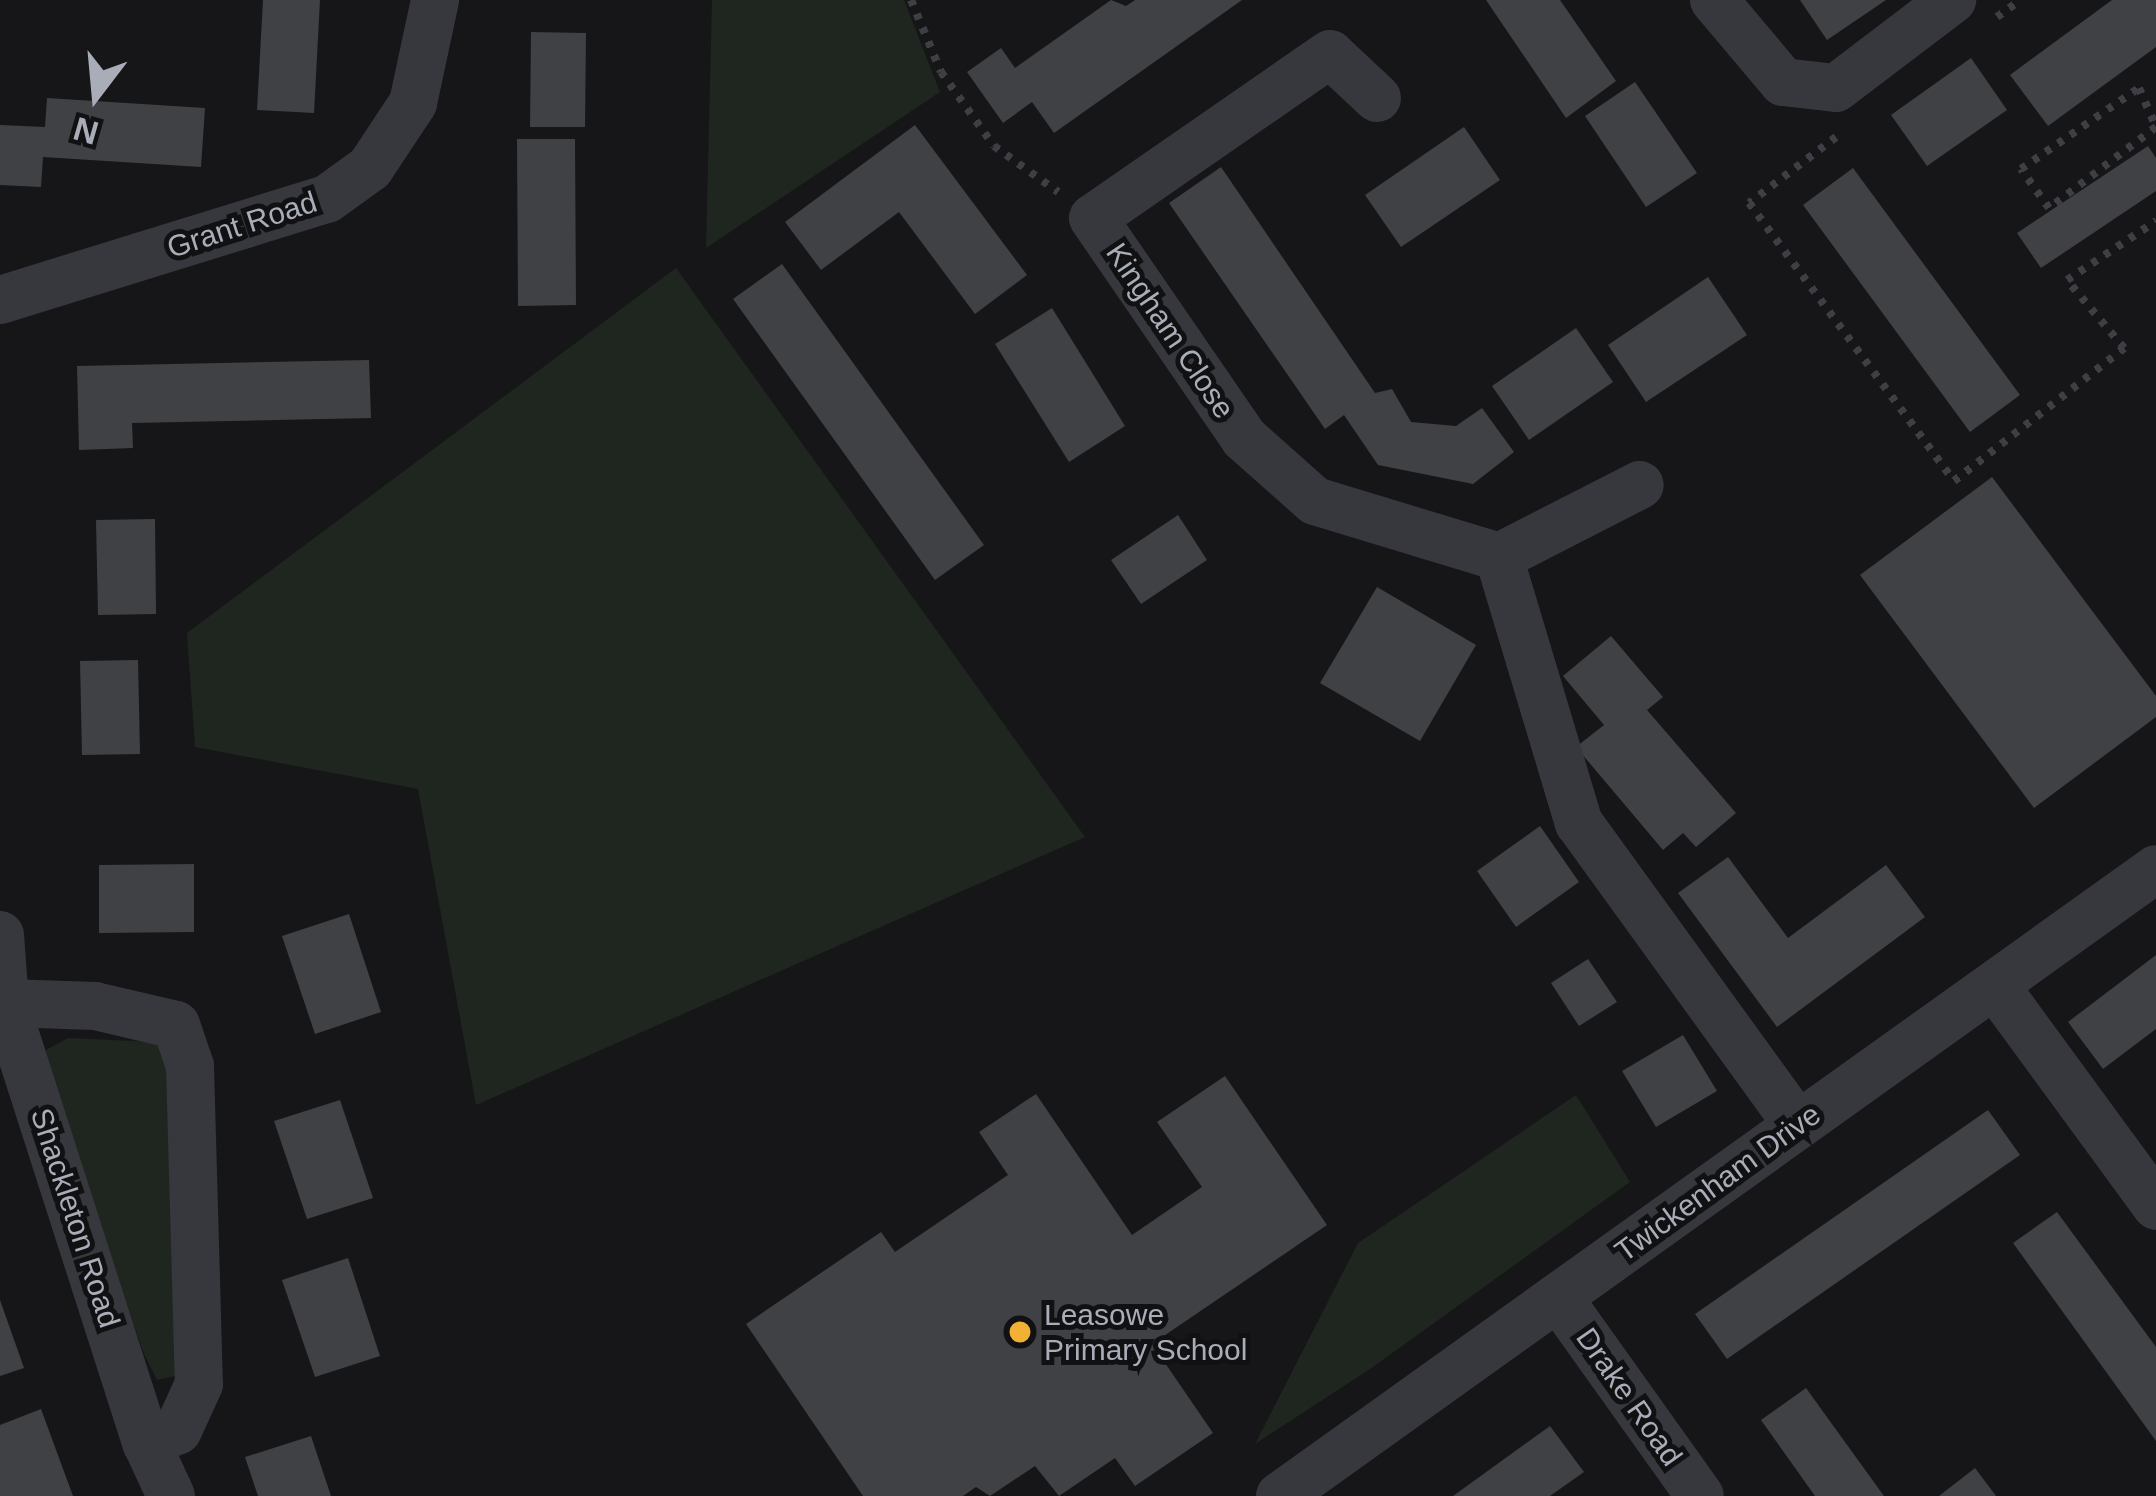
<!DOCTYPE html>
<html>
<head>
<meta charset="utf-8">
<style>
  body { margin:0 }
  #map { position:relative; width:2156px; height:1496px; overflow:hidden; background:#161618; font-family:Helvetica,sans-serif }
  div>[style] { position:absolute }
  .green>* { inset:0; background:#1e261f }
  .building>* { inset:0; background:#404145 }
  .path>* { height:8px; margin-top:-4px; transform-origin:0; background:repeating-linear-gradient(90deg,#3d3f44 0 6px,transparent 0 15px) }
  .street>* { height:48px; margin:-24px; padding:0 24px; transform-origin:24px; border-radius:24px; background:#37383d }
  .dots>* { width:33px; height:33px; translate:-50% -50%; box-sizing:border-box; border:6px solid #111113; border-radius:50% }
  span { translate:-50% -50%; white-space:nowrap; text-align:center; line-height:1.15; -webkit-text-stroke:10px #111113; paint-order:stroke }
  .street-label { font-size:30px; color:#a8adb8 }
  .poi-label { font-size:30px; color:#a8adb8 }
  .left { translate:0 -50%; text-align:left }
  .north { position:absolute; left:36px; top:36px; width:120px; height:120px; -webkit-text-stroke:9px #111113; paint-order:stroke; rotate:196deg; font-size:33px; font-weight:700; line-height:48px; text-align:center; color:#a8adb8 }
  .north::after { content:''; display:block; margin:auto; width:42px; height:54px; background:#a8adb8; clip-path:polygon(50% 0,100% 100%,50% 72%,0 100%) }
</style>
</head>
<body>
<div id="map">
  <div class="green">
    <i style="clip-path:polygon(712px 0,904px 0,940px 92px,706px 248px)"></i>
    <i style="clip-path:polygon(676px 268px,1085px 837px,476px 1105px,418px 789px,195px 747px,187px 633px)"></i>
    <i style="clip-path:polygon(68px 1038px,159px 1042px,170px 1070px,183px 1374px,157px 1380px,144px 1354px,47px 1080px,46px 1050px)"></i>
    <i style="clip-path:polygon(1576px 1095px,1630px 1182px,1373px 1367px,1255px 1444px,1358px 1243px)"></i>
  </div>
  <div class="building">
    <i style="clip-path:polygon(263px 0,320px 0,314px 113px,257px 110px)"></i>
    <i style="clip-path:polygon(1111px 0,1126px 6px,1135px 0,1242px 0,1054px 133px,1032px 102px,1003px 123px,967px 72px,1001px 48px,1015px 68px)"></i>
    <i style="clip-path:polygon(1486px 0,1560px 0,1616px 81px,1566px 118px)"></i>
    <i style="clip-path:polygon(1800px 0,1886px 0,1827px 40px)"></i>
    <i style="clip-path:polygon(2112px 0,2156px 0,2156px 47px,2048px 126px,2010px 75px)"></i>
    <i style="clip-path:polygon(531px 32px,586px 33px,585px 127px,530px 127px)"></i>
    <i style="clip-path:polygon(1971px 58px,2007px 110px,1927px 166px,1891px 115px)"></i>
    <i style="clip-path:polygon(1635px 82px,1697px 173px,1646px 207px,1585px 116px)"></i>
    <i style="clip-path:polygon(47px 98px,205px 108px,201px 167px,43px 157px,41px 187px,0 185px,0 125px,45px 127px)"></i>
    <i style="clip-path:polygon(915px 125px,1027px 275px,975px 314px,899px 212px,821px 270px,785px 222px)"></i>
    <i style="clip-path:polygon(1464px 127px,1500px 180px,1401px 247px,1365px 195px)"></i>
    <i style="clip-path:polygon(517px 139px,575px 139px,576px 305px,518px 306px)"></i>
    <i style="clip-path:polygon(2148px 146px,2156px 158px,2156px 191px,2041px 268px,2017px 233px)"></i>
    <i style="clip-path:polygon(1221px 167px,1375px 393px,1392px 389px,1411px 422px,1456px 426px,1482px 408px,1514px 452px,1473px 484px,1378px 465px,1344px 415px,1325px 429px,1169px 203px)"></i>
    <i style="clip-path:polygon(1853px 168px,2020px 395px,1970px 432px,1803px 205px)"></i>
    <i style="clip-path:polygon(782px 264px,984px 545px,935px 580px,733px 299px)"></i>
    <i style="clip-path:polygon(1708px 277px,1747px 335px,1646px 402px,1608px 345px)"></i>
    <i style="clip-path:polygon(1052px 308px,1125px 426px,1069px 462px,995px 344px)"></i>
    <i style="clip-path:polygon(1576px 328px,1613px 382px,1529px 440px,1492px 386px)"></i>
    <i style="clip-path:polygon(369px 360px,371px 418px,132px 423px,133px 448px,79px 450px,77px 366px)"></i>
    <i style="clip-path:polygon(1992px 477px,2156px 696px,2156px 717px,2034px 808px,1860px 575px)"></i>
    <i style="clip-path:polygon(1178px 515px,1207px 560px,1141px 604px,1111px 560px)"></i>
    <i style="clip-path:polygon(155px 519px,156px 614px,98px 615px,96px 520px)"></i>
    <i style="clip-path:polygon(1377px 587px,1476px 645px,1420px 741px,1320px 683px)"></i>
    <i style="clip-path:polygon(1611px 636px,1663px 697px,1647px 710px,1736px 813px,1696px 847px,1683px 833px,1663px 850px,1576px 747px,1604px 725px,1563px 676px)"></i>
    <i style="clip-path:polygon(138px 660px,140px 754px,82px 755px,80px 661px)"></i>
    <i style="clip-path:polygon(1540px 826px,1579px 882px,1516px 927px,1477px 871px)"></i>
    <i style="clip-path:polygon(1728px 857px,1788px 938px,1886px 865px,1925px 917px,1777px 1027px,1678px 893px)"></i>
    <i style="clip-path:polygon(194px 864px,194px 932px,99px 933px,99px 865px)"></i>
    <i style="clip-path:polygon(349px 914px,381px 1012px,315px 1034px,282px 936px)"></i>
    <i style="clip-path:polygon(2156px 955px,2156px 1029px,2103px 1069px,2068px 1022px)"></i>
    <i style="clip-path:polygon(1588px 959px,1617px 1002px,1579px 1026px,1551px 983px)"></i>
    <i style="clip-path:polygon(1683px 1035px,1717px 1091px,1656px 1127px,1622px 1071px)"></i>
    <i style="clip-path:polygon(1225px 1076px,1327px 1225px,1152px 1344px,1213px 1433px,1135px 1486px,1115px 1458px,1059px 1496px,1035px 1466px,990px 1496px,976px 1487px,963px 1496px,863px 1496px,746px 1324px,881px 1232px,895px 1252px,1008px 1175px,979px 1132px,1036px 1094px,1132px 1235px,1202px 1187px,1157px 1122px)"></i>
    <i style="clip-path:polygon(340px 1100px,373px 1198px,307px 1219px,274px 1121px)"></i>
    <i style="clip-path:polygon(1988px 1110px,2020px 1155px,1727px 1359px,1695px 1314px)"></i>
    <i style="clip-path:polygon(2057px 1212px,2156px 1347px,2156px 1441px,2013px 1243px)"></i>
    <i style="clip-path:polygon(348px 1258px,380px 1356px,315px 1377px,282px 1280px)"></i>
    <i style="clip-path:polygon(0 1300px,24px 1368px,0 1376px)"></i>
    <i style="clip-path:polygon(1806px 1388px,1837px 1431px,1884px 1496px,1815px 1496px,1761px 1420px)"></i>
    <i style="clip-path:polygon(41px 1409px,73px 1496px,0 1496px,0 1425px)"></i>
    <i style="clip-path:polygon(1550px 1426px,1584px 1472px,1550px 1496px,1453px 1496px)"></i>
    <i style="clip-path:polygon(311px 1436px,331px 1496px,258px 1496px,245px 1457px)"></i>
    <i style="clip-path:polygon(1975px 1468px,1996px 1496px,1939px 1496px)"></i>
  </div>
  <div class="path">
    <i style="left:911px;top:0;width:78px;rotate:67.4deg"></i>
    <i style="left:941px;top:72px;width:91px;rotate:54.4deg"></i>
    <i style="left:994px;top:146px;width:79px;rotate:35.7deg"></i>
    <i style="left:1997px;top:17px;width:29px;rotate:-36deg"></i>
    <i style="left:2139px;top:88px;width:43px;rotate:66.4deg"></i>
    <i style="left:2156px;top:127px;width:134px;rotate:142.9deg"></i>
    <i style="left:2049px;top:208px;width:48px;rotate:-125.7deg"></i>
    <i style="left:2021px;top:169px;width:143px;rotate:-34.5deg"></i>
    <i style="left:1836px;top:137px;width:109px;rotate:142.8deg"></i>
    <i style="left:1749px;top:203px;width:345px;rotate:53.6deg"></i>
    <i style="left:1954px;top:481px;width:216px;rotate:-38deg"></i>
    <i style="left:2124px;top:348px;width:89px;rotate:-130deg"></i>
    <i style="left:2067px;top:280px;width:107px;rotate:-33.5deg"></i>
  </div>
  <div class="street">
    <i style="left:1714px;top:0;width:107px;rotate:49.9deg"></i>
    <i style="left:1783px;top:82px;width:53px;rotate:6.5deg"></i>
    <i style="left:1836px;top:88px;width:146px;rotate:-37.2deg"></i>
    <i style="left:1377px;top:98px;width:64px;rotate:-136.9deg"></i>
    <i style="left:1330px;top:54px;width:288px;rotate:145.3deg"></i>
    <i style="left:1093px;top:218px;width:267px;rotate:55.5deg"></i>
    <i style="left:1244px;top:438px;width:95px;rotate:41.6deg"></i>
    <i style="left:1315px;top:501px;width:192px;rotate:16.9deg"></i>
    <i style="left:1499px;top:557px;width:158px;rotate:-27.1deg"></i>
    <i style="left:0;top:300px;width:342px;rotate:-17.2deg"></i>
    <i style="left:327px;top:199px;width:53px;rotate:-35.8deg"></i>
    <i style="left:370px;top:168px;width:78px;rotate:-56.5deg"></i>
    <i style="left:413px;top:103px;width:105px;rotate:-77.9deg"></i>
    <i style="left:1499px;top:557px;width:278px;rotate:73.3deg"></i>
    <i style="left:1579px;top:823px;width:373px;rotate:54.1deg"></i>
    <i style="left:0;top:935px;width:68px;rotate:85.8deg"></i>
    <i style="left:5px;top:1003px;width:463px;rotate:72.2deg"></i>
    <i style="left:147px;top:1444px;width:57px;rotate:65.2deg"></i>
    <i style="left:1996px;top:987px;width:271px;rotate:53.8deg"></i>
    <i style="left:5px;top:1003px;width:90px;rotate:1.9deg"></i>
    <i style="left:95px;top:1006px;width:83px;rotate:13.2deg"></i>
    <i style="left:176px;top:1025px;width:43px;rotate:71.1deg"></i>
    <i style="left:190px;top:1066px;width:318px;rotate:88.4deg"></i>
    <i style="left:199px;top:1384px;width:51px;rotate:114.5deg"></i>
    <i style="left:178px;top:1430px;width:34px;rotate:156deg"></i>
    <i style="left:1558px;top:1297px;width:244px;rotate:54.5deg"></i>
    <i style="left:1280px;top:1496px;width:1077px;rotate:-35.59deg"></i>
  </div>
  <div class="dots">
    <i style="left:1020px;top:1332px;background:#f2b134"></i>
  </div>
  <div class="street-label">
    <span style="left:242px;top:225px;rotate:-18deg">Grant Road</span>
    <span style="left:1170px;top:331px;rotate:56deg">Kingham Close</span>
    <span style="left:1718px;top:1183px;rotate:-36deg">Twickenham Drive</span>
    <span style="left:75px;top:1218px;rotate:72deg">Shackleton Road</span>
    <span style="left:1629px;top:1397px;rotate:55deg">Drake Road</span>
  </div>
  <div class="poi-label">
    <span class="left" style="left:1044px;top:1332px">Leasowe<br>Primary School</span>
  </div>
  <div class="north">N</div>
</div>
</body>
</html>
